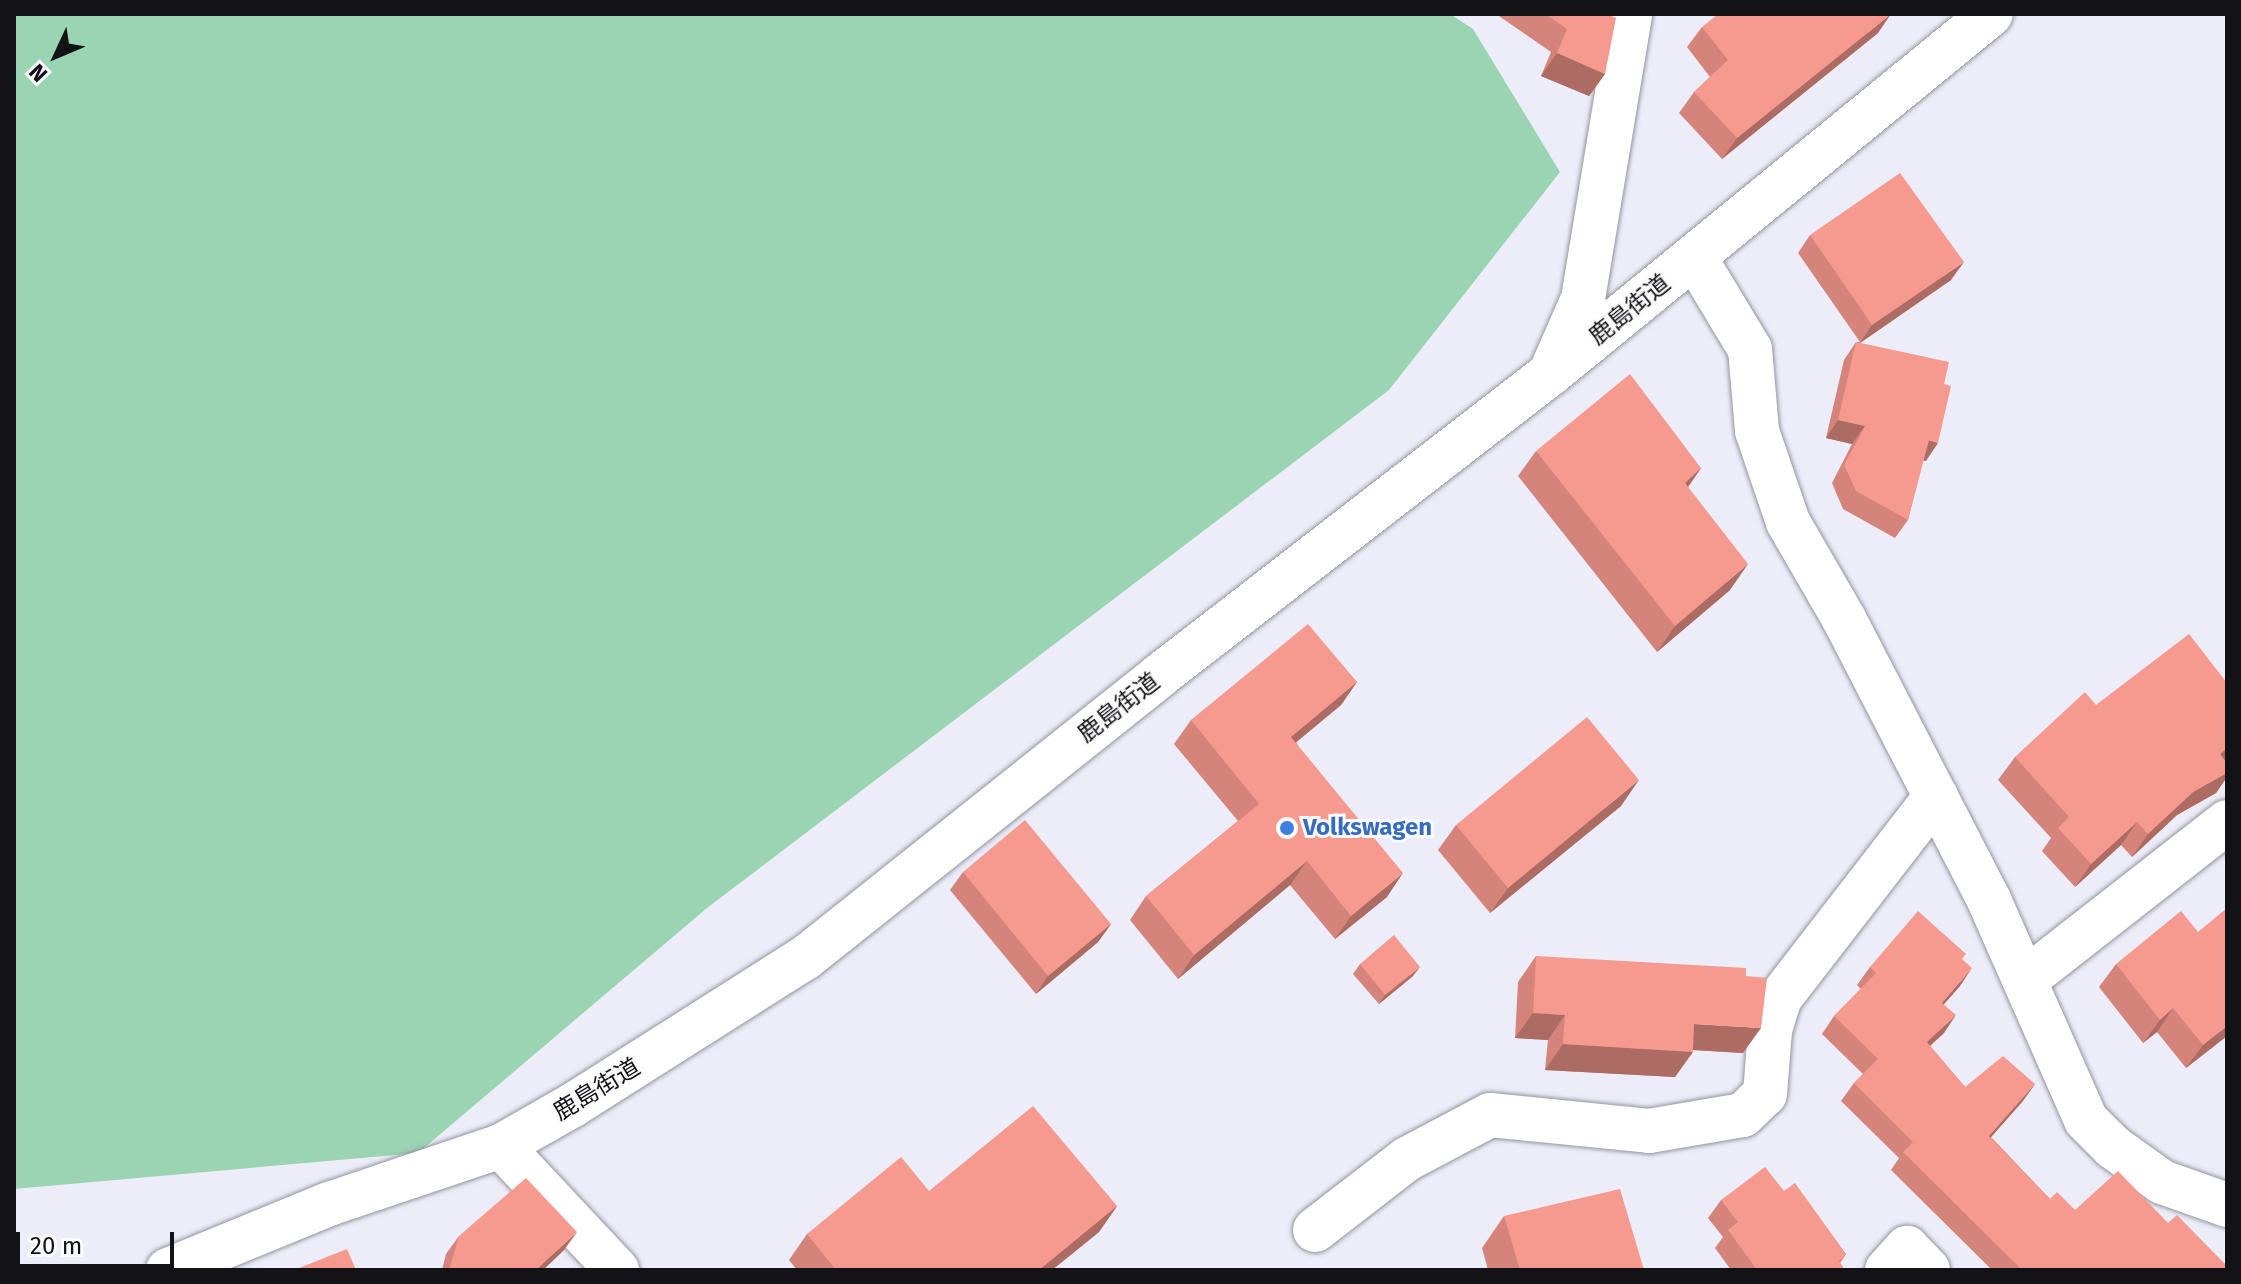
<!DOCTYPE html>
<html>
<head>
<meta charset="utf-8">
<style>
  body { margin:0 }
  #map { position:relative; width:2241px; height:1284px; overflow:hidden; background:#ecedf9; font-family:"Fira Sans","Noto Sans JP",sans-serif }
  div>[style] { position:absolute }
  .green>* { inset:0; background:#9bd4b2 }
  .roads { filter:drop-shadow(0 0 2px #93949f) drop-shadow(0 0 2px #93949f) }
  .minor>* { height:44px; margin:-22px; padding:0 22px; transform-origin:22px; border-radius:22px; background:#fff }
  .tertiary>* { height:44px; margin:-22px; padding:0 22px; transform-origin:22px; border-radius:22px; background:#fff }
  .wall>* { inset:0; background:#d4847a }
  .shaded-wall>* { inset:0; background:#ac6b63 }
  .building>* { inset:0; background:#f6998e }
  .dots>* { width:22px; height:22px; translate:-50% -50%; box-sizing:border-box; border:4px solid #fbfbfd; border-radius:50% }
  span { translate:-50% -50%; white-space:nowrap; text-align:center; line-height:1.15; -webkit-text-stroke:6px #fbfbfd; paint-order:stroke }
  .street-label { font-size:24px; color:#131317 }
  .shop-label { font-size:24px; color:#366cbe; font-weight:700 }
  .left { translate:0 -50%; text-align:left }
  .frame { position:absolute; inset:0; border:16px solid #131317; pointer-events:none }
  .north { position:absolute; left:16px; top:16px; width:80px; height:80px; -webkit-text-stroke:6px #fbfbfd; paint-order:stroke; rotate:226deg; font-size:22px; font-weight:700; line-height:32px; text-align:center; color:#131317 }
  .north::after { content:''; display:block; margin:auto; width:28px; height:36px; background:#131317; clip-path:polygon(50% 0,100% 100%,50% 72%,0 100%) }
  .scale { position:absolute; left:16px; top:1232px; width:158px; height:36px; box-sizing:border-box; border:4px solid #131317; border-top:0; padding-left:10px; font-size:24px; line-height:28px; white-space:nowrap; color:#131317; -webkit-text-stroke:6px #fbfbfd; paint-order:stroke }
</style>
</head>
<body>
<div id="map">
  <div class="green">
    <i style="clip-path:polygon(14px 14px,1450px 14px,1473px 29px,1560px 172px,1389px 390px,707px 908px,418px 1153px,14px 1189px)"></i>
  </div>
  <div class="roads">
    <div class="minor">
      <i style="left:1550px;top:374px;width:82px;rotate:-66.3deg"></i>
      <i style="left:1583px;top:299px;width:289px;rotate:-80.6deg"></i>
      <i style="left:2026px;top:979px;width:255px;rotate:-38deg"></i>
      <i style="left:501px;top:1146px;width:170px;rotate:46.9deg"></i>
      <i style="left:1315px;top:1230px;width:116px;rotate:-37.7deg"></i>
      <i style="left:1407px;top:1159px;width:94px;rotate:-27.9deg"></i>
      <i style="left:1490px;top:1115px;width:160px;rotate:5.7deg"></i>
      <i style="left:1649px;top:1131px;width:95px;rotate:-9.7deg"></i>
      <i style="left:1743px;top:1115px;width:30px;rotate:-44deg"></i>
      <i style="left:1765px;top:1094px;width:64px;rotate:-85.5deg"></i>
      <i style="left:1770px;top:1030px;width:34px;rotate:-73deg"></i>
      <i style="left:1780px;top:998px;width:255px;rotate:-52.3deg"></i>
      <i style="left:1887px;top:1270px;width:30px;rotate:-48deg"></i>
      <i style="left:1907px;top:1248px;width:30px;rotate:46deg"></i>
    </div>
    <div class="tertiary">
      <i style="left:1695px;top:258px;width:106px;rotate:58.9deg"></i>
      <i style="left:1750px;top:349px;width:82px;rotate:85.1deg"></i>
      <i style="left:1757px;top:431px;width:96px;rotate:71.2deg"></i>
      <i style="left:1788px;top:522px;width:112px;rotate:60deg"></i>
      <i style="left:1844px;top:619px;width:316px;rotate:62.7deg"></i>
      <i style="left:1989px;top:900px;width:240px;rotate:66.2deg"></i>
      <i style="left:2086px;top:1120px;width:38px;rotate:45deg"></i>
      <i style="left:2113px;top:1147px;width:60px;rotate:35.5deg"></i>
      <i style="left:2162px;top:1182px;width:69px;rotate:19.5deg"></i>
      <i style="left:168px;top:1270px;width:174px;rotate:-22.3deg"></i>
      <i style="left:329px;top:1204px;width:182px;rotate:-18.6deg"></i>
      <i style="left:501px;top:1146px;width:83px;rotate:-29.7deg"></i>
      <i style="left:573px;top:1105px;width:275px;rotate:-32.4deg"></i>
      <i style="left:805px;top:958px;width:453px;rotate:-38.5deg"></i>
      <i style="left:1159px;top:676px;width:494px;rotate:-37.7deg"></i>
      <i style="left:1550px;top:374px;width:569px;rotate:-39.23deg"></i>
    </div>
  </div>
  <div class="wall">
    <i style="clip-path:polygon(1496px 14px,1607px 14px,1605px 74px,1589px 96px,1541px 76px,1551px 52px)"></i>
    <i style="clip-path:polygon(1702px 27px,1878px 33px,1722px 159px,1679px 113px,1694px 92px,1710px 77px,1687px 47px)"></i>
    <i style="clip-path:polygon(1810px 235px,1951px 280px,1860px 343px,1926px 461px,1923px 460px,1908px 520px,1895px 538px,1843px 509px,1832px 483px,1852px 444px,1826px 438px,1844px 360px,1856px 342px,1860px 342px,1798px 253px)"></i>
    <i style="clip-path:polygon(1536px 451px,1701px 468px,1688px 487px,1730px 590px,1657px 652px,1518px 476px)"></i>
    <i style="clip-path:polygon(1357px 682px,1341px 705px,1296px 742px,1387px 897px,1335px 939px,1290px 885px,1178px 979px,1130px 920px,1146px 896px,1238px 821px,1174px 744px,1191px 720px)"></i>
    <i style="clip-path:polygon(2096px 705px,2225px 760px,2227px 763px,2227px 777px,2216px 793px,2177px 815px,2132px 857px,2121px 845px,2075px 887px,2042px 851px,2051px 838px,1998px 780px,2015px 757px)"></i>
    <i style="clip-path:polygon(1621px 806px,1490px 913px,1438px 850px,1456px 825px)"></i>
    <i style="clip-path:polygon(963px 872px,1111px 924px,1098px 942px,1036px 994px,950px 890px)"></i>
    <i style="clip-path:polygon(1536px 956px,1743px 1053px,1693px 1050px,1675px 1077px,1545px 1070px,1548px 1040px,1515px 1038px,1518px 982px)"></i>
    <i style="clip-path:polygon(1962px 959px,1960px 986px,1944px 1004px,1944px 1033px,1930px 1046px,1965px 1087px,2035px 1084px,2022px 1102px,1991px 1137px,2050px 1199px,2075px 1210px,2168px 1223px,2227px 1270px,1992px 1270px,1891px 1170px,1899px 1158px,1841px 1101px,1854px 1083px,1863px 1074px,1822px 1034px,1834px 1016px,1861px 989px,1857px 985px,1870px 967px)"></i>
    <i style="clip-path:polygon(1360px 964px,1413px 976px,1379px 1004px,1353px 974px)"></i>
    <i style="clip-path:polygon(2116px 964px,2227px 1036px,2186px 1068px,2157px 1032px,2143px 1043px,2099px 987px)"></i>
    <i style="clip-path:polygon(929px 1191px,1117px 1206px,1099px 1232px,1052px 1270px,797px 1270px,789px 1260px,807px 1234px)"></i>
    <i style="clip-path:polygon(1784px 1191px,1846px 1254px,1840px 1263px,1843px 1267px,1841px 1270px,1731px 1270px,1715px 1248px,1723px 1237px,1708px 1218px,1721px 1200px)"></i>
    <i style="clip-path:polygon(1504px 1216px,1644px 1270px,1488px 1270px,1482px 1248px)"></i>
    <i style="clip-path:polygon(459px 1236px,564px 1250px,543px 1270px,442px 1270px,446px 1254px)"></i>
  </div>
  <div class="shaded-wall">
    <i style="clip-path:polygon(1891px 14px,1878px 33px,1722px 159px,1737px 138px)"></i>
    <i style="clip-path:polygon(1557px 53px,1605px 74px,1589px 96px,1541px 76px)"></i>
    <i style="clip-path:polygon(1964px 262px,1951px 280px,1860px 343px,1872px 325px)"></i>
    <i style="clip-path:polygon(1838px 420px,1865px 426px,1852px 444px,1826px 438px)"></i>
    <i style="clip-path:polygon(1929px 440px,1938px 443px,1926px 461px,1916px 459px)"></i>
    <i style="clip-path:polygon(1701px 468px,1683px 494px,1685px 483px)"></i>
    <i style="clip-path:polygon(1748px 564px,1730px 590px,1657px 652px,1675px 626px)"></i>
    <i style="clip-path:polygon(1357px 682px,1341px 705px,1275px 760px,1291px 737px)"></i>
    <i style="clip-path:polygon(2227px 748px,2227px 759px,2204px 777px,2220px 754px)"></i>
    <i style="clip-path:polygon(2227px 773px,2227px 777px,2216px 793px,2177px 815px,2132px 857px,2148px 834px,2193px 792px)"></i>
    <i style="clip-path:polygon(1639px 780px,1621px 806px,1490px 913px,1508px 888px)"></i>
    <i style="clip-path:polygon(2137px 822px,2121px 845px,2075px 887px,2091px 864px)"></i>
    <i style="clip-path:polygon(1307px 861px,1290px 885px,1178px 979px,1194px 955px)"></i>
    <i style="clip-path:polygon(1403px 873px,1387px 897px,1335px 939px,1351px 916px)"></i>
    <i style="clip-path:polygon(1111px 924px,1098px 942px,1036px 994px,1048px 976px)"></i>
    <i style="clip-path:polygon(1420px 967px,1413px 976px,1379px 1004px,1385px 995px)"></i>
    <i style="clip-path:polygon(1972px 968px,1960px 986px,1930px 1020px,1942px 1003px)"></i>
    <i style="clip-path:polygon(2173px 1008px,2157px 1032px,2143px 1043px,2160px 1020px)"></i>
    <i style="clip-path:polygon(1533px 1013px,1565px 1015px,1548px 1040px,1515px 1038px)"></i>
    <i style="clip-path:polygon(1956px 1015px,1944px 1033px,1914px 1060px,1927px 1042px)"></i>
    <i style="clip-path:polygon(1694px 1024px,1761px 1028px,1743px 1053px,1676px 1049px)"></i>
    <i style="clip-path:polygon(2227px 1026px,2227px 1036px,2186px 1068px,2203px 1045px)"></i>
    <i style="clip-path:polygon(1563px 1044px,1693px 1052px,1675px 1077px,1545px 1070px)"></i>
    <i style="clip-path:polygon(2035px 1084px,2022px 1102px,1977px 1153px,1989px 1136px)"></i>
    <i style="clip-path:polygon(1117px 1206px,1099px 1232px,1052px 1270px,1039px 1270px)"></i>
    <i style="clip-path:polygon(577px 1232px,564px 1250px,543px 1270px,536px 1270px)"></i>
  </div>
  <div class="building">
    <i style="clip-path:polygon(1545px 14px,1607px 14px,1616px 18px,1605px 74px,1557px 53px,1567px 29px)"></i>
    <i style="clip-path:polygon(1718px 14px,1891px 14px,1737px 138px,1694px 92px,1728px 60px,1702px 27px)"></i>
    <i style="clip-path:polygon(1900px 173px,1964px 262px,1872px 325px,1810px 235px)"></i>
    <i style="clip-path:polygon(1856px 342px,1949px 362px,1944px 384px,1951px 386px,1938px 443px,1929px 440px,1908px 520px,1856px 491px,1844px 465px,1865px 426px,1838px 420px)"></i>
    <i style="clip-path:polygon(1630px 374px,1701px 468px,1685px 483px,1748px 564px,1675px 626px,1536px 451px)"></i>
    <i style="clip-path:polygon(1308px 624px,1357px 682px,1291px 737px,1403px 873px,1351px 916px,1307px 861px,1194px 955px,1146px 896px,1259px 804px,1191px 720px)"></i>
    <i style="clip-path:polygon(2189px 634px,2227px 683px,2227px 748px,2220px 754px,2227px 763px,2227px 773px,2193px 792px,2148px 834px,2137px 822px,2091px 864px,2058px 828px,2069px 817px,2015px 757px,2085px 692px,2096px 705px)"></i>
    <i style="clip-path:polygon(1587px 717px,1639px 780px,1508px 888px,1456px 825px)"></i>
    <i style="clip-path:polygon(1025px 820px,1111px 924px,1048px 976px,963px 872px)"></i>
    <i style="clip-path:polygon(2227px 908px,2227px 1026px,2203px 1045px,2173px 1008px,2160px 1020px,2116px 964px,2181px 911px,2198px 932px)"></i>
    <i style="clip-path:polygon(1918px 911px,1966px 954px,1962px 959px,1972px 968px,1942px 1003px,1956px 1015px,1927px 1042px,1965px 1087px,2003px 1056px,2035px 1084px,1989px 1136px,2050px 1199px,2057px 1192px,2075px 1210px,2118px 1171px,2168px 1223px,2177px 1215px,2227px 1266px,2227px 1270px,2022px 1270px,1903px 1152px,1913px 1142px,1854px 1083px,1878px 1059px,1834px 1016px,1876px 973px,1870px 967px)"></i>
    <i style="clip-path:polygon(1394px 935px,1420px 967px,1385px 995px,1360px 964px)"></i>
    <i style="clip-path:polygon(1536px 956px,1746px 968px,1746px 976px,1767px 978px,1761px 1028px,1694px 1024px,1693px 1052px,1563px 1044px,1565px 1015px,1533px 1013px)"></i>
    <i style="clip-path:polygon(1033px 1106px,1117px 1206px,1039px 1270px,836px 1270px,807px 1234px,901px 1157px,929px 1191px)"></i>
    <i style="clip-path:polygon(1765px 1167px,1784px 1191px,1795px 1183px,1846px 1254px,1839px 1261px,1843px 1267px,1839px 1270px,1757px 1270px,1728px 1230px,1738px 1222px,1721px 1200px)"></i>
    <i style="clip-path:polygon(526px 1178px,577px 1232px,536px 1270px,449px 1270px,459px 1236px)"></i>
    <i style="clip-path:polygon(1620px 1189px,1644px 1270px,1520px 1270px,1504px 1216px)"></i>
    <i style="clip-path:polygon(347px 1249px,356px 1270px,294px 1270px)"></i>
  </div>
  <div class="dots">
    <i style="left:1287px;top:828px;background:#3f7fe0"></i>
  </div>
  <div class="street-label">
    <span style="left:1630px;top:310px;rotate:-39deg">鹿島街道</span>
    <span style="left:1119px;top:708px;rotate:-38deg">鹿島街道</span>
    <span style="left:597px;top:1090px;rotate:-31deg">鹿島街道</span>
  </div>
  <div class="shop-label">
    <span class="left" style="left:1303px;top:828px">Volkswagen</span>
  </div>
  <div class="frame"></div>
  <div class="north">N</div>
  <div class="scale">20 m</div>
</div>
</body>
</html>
